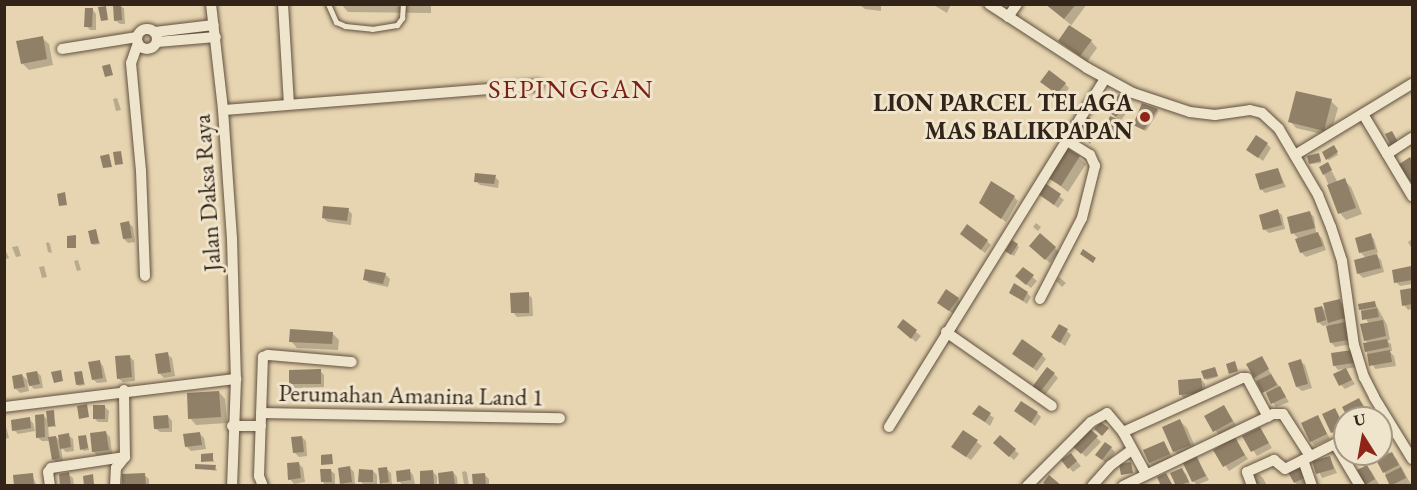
<!DOCTYPE html>
<html>
<head>
<meta charset="utf-8">
<style>
  body { margin:0 }
  #map { position:relative; width:1417px; height:490px; overflow:hidden; background:#e7d5b1; font-family:"EB Garamond",serif }
  div>[style] { position:absolute }
  .shadow>* { inset:0; background:#0003 }
  .building>* { inset:0; background:#918068 }
  .roads { filter:drop-shadow(0 0 2px #60503f) drop-shadow(0 0 2px #60503f) }
  .lane>* { height:5px; margin:-2.5px; padding:0 2.5px; transform-origin:2.5px; border-radius:2.5px; background:#efe4cc }
  .street>* { height:10px; margin:-5px; padding:0 5px; transform-origin:5px; border-radius:5px; background:#efe4cc }
  .street>.ring { margin:-5px; padding:0; box-sizing:content-box; background:none; border:10px solid #efe4cc; border-radius:50% }
  .dots>* { width:16px; height:16px; translate:-50% -50%; box-sizing:border-box; border:3px solid #efe4cc; border-radius:50% }
  span { translate:-50% -50%; white-space:nowrap; text-align:center; line-height:1.15; -webkit-text-stroke:6px #efe4cc; paint-order:stroke }
  .poi-label { font-size:24px; color:#332419; font-weight:700 }
  .right { translate:-100% -50%; text-align:right }
  .street-label { font-size:24px; color:#332419 }
  .quarter-label { font-size:27px; color:#7a1f14; letter-spacing:1.5px }
  .frame { position:absolute; inset:0; border:6px solid #332419; pointer-events:none }
  .north { position:absolute; left:1333px; top:406px; width:60px; height:60px; box-sizing:border-box; background:#efe4cc; border:2px solid #a49784; border-radius:50%; rotate:349deg; font-size:16px; font-weight:700; line-height:24px; text-align:center; color:#332419 }
  .north::after { content:''; display:block; margin:auto; width:21px; height:27px; background:#8f2418; clip-path:polygon(50% 0,100% 100%,50% 72%,0 100%) }
</style>
</head>
<body>
<div id="map">
  <div class="shadow">
    <i style="clip-path:polygon(114px 4px,124px 8px,125px 24px,120px 24px,115px 20px)"></i>
    <i style="clip-path:polygon(341px 4px,431px 4px,431px 13px,348px 12px)"></i>
    <i style="clip-path:polygon(881px 4px,881px 11px,865px 9px,860px 5px)"></i>
    <i style="clip-path:polygon(932px 4px,951px 4px,947px 13px)"></i>
    <i style="clip-path:polygon(1046px 4px,1087px 4px,1070px 27px,1071px 25px)"></i>
    <i style="clip-path:polygon(92px 9px,96px 14px,96px 30px,90px 30px,86px 26px)"></i>
    <i style="clip-path:polygon(42px 38px,49px 44px,53px 65px,29px 70px,22px 63px)"></i>
    <i style="clip-path:polygon(1060px 41px,1091px 41px,1097px 48px,1087px 62px)"></i>
    <i style="clip-path:polygon(1065px 84px,1069px 88px,1062px 98px,1046px 86px)"></i>
    <i style="clip-path:polygon(117px 98px,121px 110px,116px 111px,113px 99px)"></i>
    <i style="clip-path:polygon(1331px 101px,1338px 108px,1330px 136px,1296px 128px,1290px 121px)"></i>
    <i style="clip-path:polygon(1127px 102px,1131px 106px,1120px 122px,1124px 126px,1118px 139px,1105px 131px,1111px 118px,1120px 121px,1113px 115px)"></i>
    <i style="clip-path:polygon(1143px 105px,1159px 111px,1146px 131px,1137px 127px)"></i>
    <i style="clip-path:polygon(1097px 125px,1101px 129px,1090px 144px,1080px 137px)"></i>
    <i style="clip-path:polygon(1267px 144px,1271px 148px,1263px 161px,1248px 150px)"></i>
    <i style="clip-path:polygon(1335px 149px,1338px 155px,1329px 160px,1327px 159px)"></i>
    <i style="clip-path:polygon(1320px 157px,1321px 163px,1310px 164px)"></i>
    <i style="clip-path:polygon(1079px 158px,1086px 164px,1068px 192px,1050px 178px)"></i>
    <i style="clip-path:polygon(1329px 166px,1338px 183px,1344px 180px,1351px 187px,1362px 214px,1346px 220px,1340px 213px,1324px 174px)"></i>
    <i style="clip-path:polygon(1278px 169px,1286px 187px,1265px 193px,1261px 189px)"></i>
    <i style="clip-path:polygon(495px 177px,499px 181px,498px 188px,480px 185px,476px 181px)"></i>
    <i style="clip-path:polygon(1046px 185px,1064px 200px,1058px 208px,1040px 194px)"></i>
    <i style="clip-path:polygon(1014px 197px,1018px 201px,1006px 222px,986px 207px)"></i>
    <i style="clip-path:polygon(348px 210px,352px 214px,351px 225px,328px 222px,323px 218px)"></i>
    <i style="clip-path:polygon(1277px 211px,1282px 215px,1285px 229px,1269px 233px,1264px 229px)"></i>
    <i style="clip-path:polygon(1310px 213px,1314px 217px,1316px 232px,1322px 238px,1326px 250px,1306px 257px,1301px 252px,1299px 239px,1293px 233px)"></i>
    <i style="clip-path:polygon(129px 223px,133px 227px,135px 242px,128px 243px,124px 239px)"></i>
    <i style="clip-path:polygon(1036px 223px,1041px 227px,1038px 231px,1033px 227px)"></i>
    <i style="clip-path:polygon(96px 231px,100px 244px,94px 245px,92px 244px)"></i>
    <i style="clip-path:polygon(1370px 235px,1374px 239px,1378px 253px,1375px 254px,1381px 260px,1384px 272px,1363px 278px,1359px 274px,1356px 261px,1367px 259px,1360px 252px)"></i>
    <i style="clip-path:polygon(966px 238px,987px 241px,991px 245px,985px 253px)"></i>
    <i style="clip-path:polygon(1412px 239px,1412px 249px,1408px 242px)"></i>
    <i style="clip-path:polygon(48px 242px,50px 244px,52px 253px,48px 252px,46px 243px)"></i>
    <i style="clip-path:polygon(1013px 242px,1019px 247px,1014px 256px,1008px 252px)"></i>
    <i style="clip-path:polygon(18px 246px,21px 256px,16px 257px,12px 247px)"></i>
    <i style="clip-path:polygon(4px 247px,9px 258px,5px 259px,4px 259px)"></i>
    <i style="clip-path:polygon(1055px 248px,1059px 252px,1050px 263px,1035px 250px)"></i>
    <i style="clip-path:polygon(78px 260px,81px 270px,77px 271px,74px 261px)"></i>
    <i style="clip-path:polygon(44px 266px,47px 277px,42px 278px,39px 267px)"></i>
    <i style="clip-path:polygon(1411px 268px,1412px 284px,1400px 286px,1396px 282px)"></i>
    <i style="clip-path:polygon(1024px 269px,1037px 281px,1031px 288px,1021px 280px)"></i>
    <i style="clip-path:polygon(385px 274px,390px 279px,388px 287px,369px 283px,365px 279px)"></i>
    <i style="clip-path:polygon(1059px 277px,1066px 283px,1062px 287px,1056px 281px)"></i>
    <i style="clip-path:polygon(1412px 289px,1412px 309px,1408px 310px,1404px 305px,1401px 291px)"></i>
    <i style="clip-path:polygon(1010px 292px,1027px 293px,1031px 297px,1027px 304px)"></i>
    <i style="clip-path:polygon(528px 294px,532px 298px,533px 316px,517px 317px,513px 312px)"></i>
    <i style="clip-path:polygon(958px 299px,962px 303px,954px 314px,943px 307px)"></i>
    <i style="clip-path:polygon(1339px 301px,1344px 305px,1348px 322px,1344px 324px,1349px 328px,1352px 344px,1335px 347px,1331px 342px,1328px 325px,1323px 326px,1318px 322px,1322px 307px,1327px 313px)"></i>
    <i style="clip-path:polygon(1375px 303px,1387px 325px,1390px 340px,1387px 341px,1391px 344px,1392px 351px,1389px 351px,1394px 356px,1396px 366px,1375px 369px,1366px 351px,1369px 344px,1365px 340px,1369px 324px,1360px 309px)"></i>
    <i style="clip-path:polygon(903px 321px,921px 336px,916px 342px,903px 331px)"></i>
    <i style="clip-path:polygon(1067px 331px,1071px 335px,1065px 346px,1053px 337px)"></i>
    <i style="clip-path:polygon(332px 333px,339px 340px,338px 350px,297px 348px,291px 341px)"></i>
    <i style="clip-path:polygon(1351px 351px,1357px 367px,1338px 370px,1334px 365px)"></i>
    <i style="clip-path:polygon(167px 354px,172px 358px,175px 376px,164px 378px,160px 374px)"></i>
    <i style="clip-path:polygon(1042px 355px,1046px 359px,1037px 371px,1018px 358px)"></i>
    <i style="clip-path:polygon(129px 356px,134px 361px,135px 381px,123px 382px,118px 378px)"></i>
    <i style="clip-path:polygon(1261px 358px,1289px 402px,1276px 407px,1255px 377px)"></i>
    <i style="clip-path:polygon(99px 361px,103px 366px,107px 382px,97px 383px,93px 379px)"></i>
    <i style="clip-path:polygon(1300px 361px,1305px 365px,1312px 388px,1302px 391px,1297px 387px,1290px 364px)"></i>
    <i style="clip-path:polygon(1215px 369px,1218px 377px,1207px 380px,1205px 379px)"></i>
    <i style="clip-path:polygon(1345px 369px,1355px 384px,1345px 389px,1341px 385px)"></i>
    <i style="clip-path:polygon(320px 371px,324px 375px,324px 387px,295px 388px,291px 383px)"></i>
    <i style="clip-path:polygon(37px 372px,41px 376px,43px 388px,34px 389px,27px 382px,29px 391px,20px 393px,16px 389px,22px 375px,30px 383px)"></i>
    <i style="clip-path:polygon(82px 372px,85px 385px,79px 386px,77px 384px)"></i>
    <i style="clip-path:polygon(1054px 374px,1058px 378px,1044px 396px,1038px 391px)"></i>
    <i style="clip-path:polygon(1201px 379px,1205px 384px,1206px 397px,1185px 399px,1181px 395px)"></i>
    <i style="clip-path:polygon(219px 392px,225px 399px,227px 423px,196px 425px,190px 418px)"></i>
    <i style="clip-path:polygon(1359px 400px,1363px 404px,1371px 418px,1350px 418px)"></i>
    <i style="clip-path:polygon(104px 406px,109px 411px,108px 422px,98px 422px,94px 418px)"></i>
    <i style="clip-path:polygon(979px 407px,994px 418px,990px 426px,974px 414px)"></i>
    <i style="clip-path:polygon(1224px 407px,1236px 425px,1219px 435px,1206px 417px)"></i>
    <i style="clip-path:polygon(1335px 409px,1345px 426px,1345px 433px,1336px 437px,1332px 432px)"></i>
    <i style="clip-path:polygon(1016px 411px,1037px 413px,1041px 417px,1035px 426px)"></i>
    <i style="clip-path:polygon(53px 412px,56px 427px,48px 425px,49px 438px,56px 437px,61px 442px,68px 435px,73px 439px,74px 451px,66px 452px,61px 447px,63px 462px,57px 463px,53px 459px,50px 441px,42px 441px,37px 437px,44px 416px,49px 421px)"></i>
    <i style="clip-path:polygon(168px 416px,172px 421px,172px 432px,160px 432px,155px 428px)"></i>
    <i style="clip-path:polygon(1318px 417px,1330px 439px,1315px 446px,1311px 441px)"></i>
    <i style="clip-path:polygon(4px 419px,9px 438px,4px 439px)"></i>
    <i style="clip-path:polygon(29px 419px,33px 423px,35px 431px,18px 434px,14px 430px)"></i>
    <i style="clip-path:polygon(1180px 421px,1187px 428px,1197px 451px,1181px 458px,1174px 451px)"></i>
    <i style="clip-path:polygon(1260px 429px,1272px 448px,1257px 456px,1244px 436px)"></i>
    <i style="clip-path:polygon(1089px 430px,1101px 442px,1086px 457px,1074px 445px)"></i>
    <i style="clip-path:polygon(963px 432px,982px 446px,971px 460px,957px 451px)"></i>
    <i style="clip-path:polygon(106px 433px,110px 437px,112px 454px,97px 455px,93px 451px)"></i>
    <i style="clip-path:polygon(200px 434px,204px 438px,206px 449px,191px 451px,187px 447px)"></i>
    <i style="clip-path:polygon(86px 436px,89px 450px,84px 451px,82px 449px)"></i>
    <i style="clip-path:polygon(302px 437px,306px 441px,307px 456px,299px 457px,295px 453px)"></i>
    <i style="clip-path:polygon(1000px 437px,1019px 454px,1014px 460px,999px 447px)"></i>
    <i style="clip-path:polygon(1381px 438px,1390px 454px,1396px 458px,1412px 486px,1392px 486px,1378px 461px,1374px 462px,1370px 458px,1368px 454px,1381px 454px)"></i>
    <i style="clip-path:polygon(1234px 439px,1248px 459px,1229px 471px,1215px 450px)"></i>
    <i style="clip-path:polygon(1164px 442px,1173px 459px,1154px 467px,1150px 463px)"></i>
    <i style="clip-path:polygon(1111px 448px,1115px 452px,1107px 464px,1097px 455px)"></i>
    <i style="clip-path:polygon(212px 454px,214px 462px,203px 461px)"></i>
    <i style="clip-path:polygon(1196px 457px,1209px 480px,1197px 485px,1193px 481px)"></i>
    <i style="clip-path:polygon(1330px 458px,1337px 473px,1322px 478px,1314px 462px)"></i>
    <i style="clip-path:polygon(1075px 459px,1081px 466px,1073px 472px,1063px 461px)"></i>
    <i style="clip-path:polygon(298px 463px,303px 468px,305px 482px,294px 484px,290px 479px)"></i>
    <i style="clip-path:polygon(215px 466px,217px 471px,197px 468px)"></i>
    <i style="clip-path:polygon(1367px 467px,1371px 471px,1380px 486px,1366px 484px)"></i>
    <i style="clip-path:polygon(350px 468px,354px 472px,355px 486px,343px 486px,341px 483px)"></i>
    <i style="clip-path:polygon(1301px 468px,1310px 481px,1298px 486px,1295px 482px)"></i>
    <i style="clip-path:polygon(386px 469px,391px 473px,392px 486px,382px 483px)"></i>
    <i style="clip-path:polygon(330px 470px,335px 474px,335px 485px,326px 486px,322px 481px)"></i>
    <i style="clip-path:polygon(409px 470px,413px 475px,415px 484px,403px 486px,399px 481px)"></i>
    <i style="clip-path:polygon(1182px 470px,1186px 474px,1191px 486px,1178px 486px)"></i>
    <i style="clip-path:polygon(373px 471px,377px 475px,377px 485px,364px 485px,360px 481px)"></i>
    <i style="clip-path:polygon(465px 471px,467px 473px,469px 486px,464px 485px,462px 472px)"></i>
    <i style="clip-path:polygon(433px 472px,437px 476px,437px 486px,424px 486px,422px 483px)"></i>
    <i style="clip-path:polygon(453px 472px,457px 477px,458px 486px,441px 486px)"></i>
    <i style="clip-path:polygon(68px 474px,73px 478px,74px 486px,62px 486px)"></i>
    <i style="clip-path:polygon(1259px 474px,1263px 478px,1266px 484px,1259px 486px,1255px 482px,1253px 476px)"></i>
    <i style="clip-path:polygon(32px 475px,37px 486px,15px 486px)"></i>
    <i style="clip-path:polygon(144px 475px,149px 479px,149px 486px,124px 486px)"></i>
    <i style="clip-path:polygon(485px 475px,489px 479px,489px 486px,475px 486px)"></i>
  </div>
  <div class="building">
    <i style="clip-path:polygon(113px 4px,121px 4px,122px 20px,114px 21px)"></i>
    <i style="clip-path:polygon(1045px 4px,1076px 4px,1064px 19px)"></i>
    <i style="clip-path:polygon(106px 6px,108px 20px,101px 21px,98px 7px)"></i>
    <i style="clip-path:polygon(85px 8px,93px 8px,92px 27px,84px 27px)"></i>
    <i style="clip-path:polygon(1069px 25px,1092px 40px,1080px 56px,1058px 41px)"></i>
    <i style="clip-path:polygon(43px 36px,47px 59px,21px 64px,16px 41px)"></i>
    <i style="clip-path:polygon(110px 64px,113px 75px,105px 77px,102px 66px)"></i>
    <i style="clip-path:polygon(1049px 70px,1066px 83px,1057px 94px,1040px 82px)"></i>
    <i style="clip-path:polygon(1296px 91px,1332px 99px,1324px 131px,1288px 122px)"></i>
    <i style="clip-path:polygon(1119px 94px,1128px 101px,1116px 117px,1107px 111px)"></i>
    <i style="clip-path:polygon(1142px 103px,1158px 109px,1144px 130px,1133px 125px)"></i>
    <i style="clip-path:polygon(1087px 116px,1098px 124px,1085px 141px,1074px 133px)"></i>
    <i style="clip-path:polygon(1110px 116px,1120px 120px,1113px 136px,1103px 132px)"></i>
    <i style="clip-path:polygon(1392px 131px,1398px 142px,1391px 146px,1385px 134px)"></i>
    <i style="clip-path:polygon(1256px 135px,1268px 143px,1258px 158px,1246px 150px)"></i>
    <i style="clip-path:polygon(1334px 145px,1338px 152px,1326px 160px,1322px 152px)"></i>
    <i style="clip-path:polygon(1067px 148px,1080px 156px,1061px 186px,1048px 178px)"></i>
    <i style="clip-path:polygon(121px 151px,123px 164px,115px 165px,113px 152px)"></i>
    <i style="clip-path:polygon(1319px 153px,1321px 161px,1309px 164px,1307px 156px)"></i>
    <i style="clip-path:polygon(109px 154px,112px 167px,103px 168px,100px 156px)"></i>
    <i style="clip-path:polygon(1410px 157px,1412px 161px,1412px 184px,1398px 165px)"></i>
    <i style="clip-path:polygon(1328px 162px,1332px 170px,1323px 175px,1319px 167px)"></i>
    <i style="clip-path:polygon(1278px 168px,1283px 183px,1260px 190px,1255px 174px)"></i>
    <i style="clip-path:polygon(475px 173px,496px 175px,494px 184px,474px 182px)"></i>
    <i style="clip-path:polygon(1345px 178px,1356px 208px,1338px 214px,1327px 185px)"></i>
    <i style="clip-path:polygon(991px 181px,1015px 196px,1001px 219px,979px 203px)"></i>
    <i style="clip-path:polygon(1045px 183px,1061px 194px,1054px 205px,1038px 194px)"></i>
    <i style="clip-path:polygon(65px 192px,67px 205px,59px 206px,57px 194px)"></i>
    <i style="clip-path:polygon(323px 206px,349px 208px,347px 221px,322px 218px)"></i>
    <i style="clip-path:polygon(1278px 209px,1282px 225px,1263px 230px,1259px 215px)"></i>
    <i style="clip-path:polygon(1310px 211px,1315px 228px,1291px 234px,1287px 217px)"></i>
    <i style="clip-path:polygon(129px 221px,132px 238px,123px 239px,120px 223px)"></i>
    <i style="clip-path:polygon(967px 224px,988px 240px,981px 250px,960px 234px)"></i>
    <i style="clip-path:polygon(96px 229px,99px 243px,91px 244px,88px 231px)"></i>
    <i style="clip-path:polygon(1318px 232px,1323px 246px,1300px 253px,1295px 239px)"></i>
    <i style="clip-path:polygon(1040px 233px,1056px 247px,1045px 260px,1029px 246px)"></i>
    <i style="clip-path:polygon(1371px 233px,1375px 249px,1359px 253px,1355px 238px)"></i>
    <i style="clip-path:polygon(76px 235px,76px 248px,67px 248px,67px 236px)"></i>
    <i style="clip-path:polygon(1012px 240px,1018px 244px,1011px 255px,1005px 251px)"></i>
    <i style="clip-path:polygon(1083px 249px,1096px 258px,1093px 263px,1080px 254px)"></i>
    <i style="clip-path:polygon(1377px 254px,1381px 268px,1357px 274px,1354px 260px)"></i>
    <i style="clip-path:polygon(1411px 266px,1412px 280px,1394px 283px,1392px 270px)"></i>
    <i style="clip-path:polygon(1023px 267px,1034px 275px,1026px 285px,1015px 276px)"></i>
    <i style="clip-path:polygon(365px 269px,386px 273px,383px 284px,363px 280px)"></i>
    <i style="clip-path:polygon(1014px 283px,1028px 292px,1023px 301px,1009px 293px)"></i>
    <i style="clip-path:polygon(1412px 288px,1412px 304px,1402px 306px,1400px 290px)"></i>
    <i style="clip-path:polygon(946px 289px,959px 298px,949px 311px,937px 303px)"></i>
    <i style="clip-path:polygon(529px 292px,529px 313px,511px 313px,510px 293px)"></i>
    <i style="clip-path:polygon(1340px 299px,1345px 318px,1328px 323px,1323px 303px)"></i>
    <i style="clip-path:polygon(1375px 301px,1376px 307px,1359px 310px,1358px 304px)"></i>
    <i style="clip-path:polygon(1322px 306px,1326px 320px,1317px 323px,1314px 308px)"></i>
    <i style="clip-path:polygon(1377px 308px,1379px 317px,1362px 320px,1361px 311px)"></i>
    <i style="clip-path:polygon(903px 319px,917px 330px,911px 339px,897px 327px)"></i>
    <i style="clip-path:polygon(1383px 320px,1386px 336px,1364px 341px,1360px 324px)"></i>
    <i style="clip-path:polygon(1345px 322px,1348px 340px,1330px 343px,1326px 326px)"></i>
    <i style="clip-path:polygon(1059px 324px,1068px 329px,1060px 343px,1051px 337px)"></i>
    <i style="clip-path:polygon(290px 329px,333px 332px,332px 344px,289px 342px)"></i>
    <i style="clip-path:polygon(1022px 339px,1043px 354px,1033px 368px,1012px 354px)"></i>
    <i style="clip-path:polygon(1387px 339px,1389px 347px,1365px 352px,1363px 343px)"></i>
    <i style="clip-path:polygon(1352px 350px,1354px 363px,1333px 366px,1331px 353px)"></i>
    <i style="clip-path:polygon(1390px 350px,1392px 362px,1369px 366px,1367px 354px)"></i>
    <i style="clip-path:polygon(168px 352px,171px 372px,158px 374px,155px 354px)"></i>
    <i style="clip-path:polygon(130px 355px,132px 377px,117px 379px,115px 356px)"></i>
    <i style="clip-path:polygon(1262px 356px,1269px 369px,1254px 378px,1246px 364px)"></i>
    <i style="clip-path:polygon(1301px 359px,1308px 384px,1296px 387px,1288px 363px)"></i>
    <i style="clip-path:polygon(100px 360px,103px 378px,92px 380px,88px 362px)"></i>
    <i style="clip-path:polygon(1235px 361px,1238px 371px,1229px 374px,1226px 364px)"></i>
    <i style="clip-path:polygon(1047px 367px,1055px 373px,1039px 393px,1032px 387px)"></i>
    <i style="clip-path:polygon(1215px 367px,1218px 376px,1204px 379px,1201px 371px)"></i>
    <i style="clip-path:polygon(1346px 368px,1352px 380px,1339px 386px,1333px 374px)"></i>
    <i style="clip-path:polygon(321px 369px,321px 384px,289px 384px,289px 370px)"></i>
    <i style="clip-path:polygon(61px 370px,63px 381px,54px 383px,51px 372px)"></i>
    <i style="clip-path:polygon(37px 371px,40px 384px,29px 386px,26px 373px)"></i>
    <i style="clip-path:polygon(82px 371px,84px 384px,76px 385px,74px 372px)"></i>
    <i style="clip-path:polygon(22px 374px,25px 387px,14px 389px,12px 376px)"></i>
    <i style="clip-path:polygon(1271px 374px,1277px 385px,1262px 393px,1256px 381px)"></i>
    <i style="clip-path:polygon(1201px 378px,1203px 393px,1179px 395px,1178px 380px)"></i>
    <i style="clip-path:polygon(1280px 386px,1286px 397px,1271px 404px,1266px 393px)"></i>
    <i style="clip-path:polygon(219px 391px,221px 417px,188px 419px,187px 393px)"></i>
    <i style="clip-path:polygon(1359px 398px,1368px 415px,1363px 418px,1348px 418px,1342px 407px)"></i>
    <i style="clip-path:polygon(1021px 401px,1038px 412px,1031px 423px,1014px 411px)"></i>
    <i style="clip-path:polygon(87px 404px,89px 417px,79px 419px,77px 406px)"></i>
    <i style="clip-path:polygon(93px 405px,105px 405px,105px 419px,93px 419px)"></i>
    <i style="clip-path:polygon(979px 405px,991px 413px,985px 422px,972px 414px)"></i>
    <i style="clip-path:polygon(1224px 405px,1233px 421px,1213px 432px,1204px 416px)"></i>
    <i style="clip-path:polygon(1335px 408px,1344px 427px,1331px 433px,1322px 414px)"></i>
    <i style="clip-path:polygon(54px 410px,55px 426px,48px 427px,46px 411px)"></i>
    <i style="clip-path:polygon(44px 414px,45px 437px,36px 438px,35px 415px)"></i>
    <i style="clip-path:polygon(168px 415px,169px 428px,154px 429px,153px 416px)"></i>
    <i style="clip-path:polygon(1318px 415px,1327px 434px,1310px 442px,1301px 423px)"></i>
    <i style="clip-path:polygon(30px 417px,31px 428px,12px 431px,11px 420px)"></i>
    <i style="clip-path:polygon(1180px 419px,1191px 445px,1173px 452px,1162px 427px)"></i>
    <i style="clip-path:polygon(1101px 422px,1109px 428px,1102px 436px,1094px 429px)"></i>
    <i style="clip-path:polygon(1260px 427px,1269px 443px,1251px 452px,1242px 436px)"></i>
    <i style="clip-path:polygon(1089px 428px,1098px 436px,1081px 454px,1071px 445px)"></i>
    <i style="clip-path:polygon(963px 430px,978px 440px,966px 457px,951px 447px)"></i>
    <i style="clip-path:polygon(106px 431px,109px 450px,92px 452px,90px 433px)"></i>
    <i style="clip-path:polygon(200px 432px,202px 445px,185px 447px,183px 434px)"></i>
    <i style="clip-path:polygon(69px 433px,71px 447px,60px 449px,58px 435px)"></i>
    <i style="clip-path:polygon(86px 435px,88px 448px,80px 450px,78px 436px)"></i>
    <i style="clip-path:polygon(1000px 435px,1016px 449px,1009px 457px,993px 443px)"></i>
    <i style="clip-path:polygon(56px 436px,60px 458px,52px 460px,48px 437px)"></i>
    <i style="clip-path:polygon(302px 436px,304px 452px,293px 453px,291px 437px)"></i>
    <i style="clip-path:polygon(1235px 437px,1245px 455px,1223px 467px,1213px 450px)"></i>
    <i style="clip-path:polygon(1164px 441px,1170px 454px,1149px 463px,1143px 450px)"></i>
    <i style="clip-path:polygon(1105px 442px,1112px 447px,1102px 460px,1095px 455px)"></i>
    <i style="clip-path:polygon(1392px 452px,1399px 465px,1383px 473px,1376px 460px)"></i>
    <i style="clip-path:polygon(213px 453px,213px 461px,201px 462px,201px 454px)"></i>
    <i style="clip-path:polygon(1071px 453px,1077px 461px,1068px 469px,1061px 460px)"></i>
    <i style="clip-path:polygon(332px 454px,333px 464px,321px 465px,321px 455px)"></i>
    <i style="clip-path:polygon(1346px 454px,1358px 454px,1362px 459px,1354px 465px)"></i>
    <i style="clip-path:polygon(1196px 455px,1206px 476px,1192px 482px,1182px 461px)"></i>
    <i style="clip-path:polygon(1330px 456px,1334px 469px,1316px 474px,1312px 461px)"></i>
    <i style="clip-path:polygon(299px 462px,301px 478px,288px 480px,287px 463px)"></i>
    <i style="clip-path:polygon(1131px 462px,1133px 473px,1121px 475px,1119px 464px)"></i>
    <i style="clip-path:polygon(195px 464px,216px 465px,215px 470px,195px 469px)"></i>
    <i style="clip-path:polygon(1367px 465px,1375px 479px,1365px 485px,1357px 470px)"></i>
    <i style="clip-path:polygon(350px 466px,352px 482px,340px 484px,338px 468px)"></i>
    <i style="clip-path:polygon(1301px 466px,1306px 477px,1294px 483px,1288px 472px)"></i>
    <i style="clip-path:polygon(387px 467px,389px 482px,380px 484px,378px 468px)"></i>
    <i style="clip-path:polygon(1401px 467px,1406px 478px,1390px 486px,1385px 475px)"></i>
    <i style="clip-path:polygon(1182px 468px,1189px 482px,1176px 486px,1170px 473px)"></i>
    <i style="clip-path:polygon(320px 469px,331px 469px,332px 482px,321px 482px)"></i>
    <i style="clip-path:polygon(359px 469px,373px 470px,373px 482px,358px 482px)"></i>
    <i style="clip-path:polygon(410px 469px,411px 480px,397px 482px,396px 471px)"></i>
    <i style="clip-path:polygon(433px 470px,434px 484px,420px 484px,420px 471px)"></i>
    <i style="clip-path:polygon(453px 471px,455px 484px,439px 486px,438px 473px)"></i>
    <i style="clip-path:polygon(69px 472px,71px 486px,60px 486px,59px 474px)"></i>
    <i style="clip-path:polygon(33px 473px,34px 486px,14px 486px,13px 475px)"></i>
    <i style="clip-path:polygon(145px 473px,146px 486px,122px 486px,122px 474px)"></i>
    <i style="clip-path:polygon(485px 473px,486px 486px,473px 486px,472px 474px)"></i>
    <i style="clip-path:polygon(1166px 473px,1173px 486px,1161px 486px,1157px 477px)"></i>
    <i style="clip-path:polygon(93px 474px,94px 484px,84px 486px,83px 476px)"></i>
    <i style="clip-path:polygon(1049px 475px,1062px 486px,1047px 486px,1043px 483px)"></i>
  </div>
  <div class="roads">
    <div class="lane">
      <i style="left:328px;top:4px;width:20px;rotate:66deg"></i>
      <i style="left:336px;top:22px;width:10px;rotate:24deg"></i>
      <i style="left:345px;top:26px;width:27px;rotate:6deg"></i>
      <i style="left:372px;top:29px;width:25px;rotate:-9deg"></i>
      <i style="left:397px;top:25px;width:9px;rotate:-54deg"></i>
      <i style="left:402px;top:18px;width:13px;rotate:-86deg"></i>
    </div>
    <div class="street">
      <i style="left:211px;top:4px;width:107px;rotate:83.5deg"></i>
      <i style="left:223px;top:110px;width:129px;rotate:86deg"></i>
      <i style="left:232px;top:239px;width:140px;rotate:88.4deg"></i>
      <i style="left:236px;top:379px;width:107px;rotate:92.1deg"></i>
      <i style="left:283px;top:4px;width:100px;rotate:86.6deg"></i>
      <i style="left:989px;top:4px;width:117px;rotate:33.1deg"></i>
      <i style="left:1087px;top:68px;width:52px;rotate:28.5deg"></i>
      <i style="left:1133px;top:93px;width:60px;rotate:18.4deg"></i>
      <i style="left:1190px;top:112px;width:25px;rotate:7deg"></i>
      <i style="left:1215px;top:115px;width:35px;rotate:-8deg"></i>
      <i style="left:1250px;top:110px;width:12px;rotate:14deg"></i>
      <i style="left:1262px;top:113px;width:23px;rotate:43deg"></i>
      <i style="left:1279px;top:129px;width:77px;rotate:59.4deg"></i>
      <i style="left:1318px;top:195px;width:35px;rotate:68deg"></i>
      <i style="left:1331px;top:227px;width:36px;rotate:72deg"></i>
      <i style="left:1342px;top:261px;width:85px;rotate:81.9deg"></i>
      <i style="left:1354px;top:345px;width:34px;rotate:73deg"></i>
      <i style="left:1364px;top:377px;width:22px;rotate:63deg"></i>
      <i style="left:1374px;top:397px;width:73px;rotate:58.5deg"></i>
      <i style="left:1008px;top:17px;width:16px;rotate:-55deg"></i>
      <i class="ring" style="left:137px;top:29px;width:10px;height:10px"></i>
      <i style="left:155px;top:32px;width:59px;rotate:-6.8deg"></i>
      <i style="left:157px;top:42px;width:59px;rotate:-4.8deg"></i>
      <i style="left:138px;top:43px;width:21px;rotate:109deg"></i>
      <i style="left:131px;top:63px;width:108px;rotate:84.7deg"></i>
      <i style="left:141px;top:171px;width:105px;rotate:87.8deg"></i>
      <i style="left:62px;top:49px;width:76px;rotate:-9.1deg"></i>
      <i style="left:223px;top:110px;width:316px;rotate:-4.5deg"></i>
      <i style="left:1363px;top:114px;width:96px;rotate:59.1deg"></i>
      <i style="left:1387px;top:154px;width:30px;rotate:-33deg"></i>
      <i style="left:1295px;top:155px;width:137px;rotate:-31.3deg"></i>
      <i style="left:1040px;top:299px;width:91px;rotate:-62.6deg"></i>
      <i style="left:1082px;top:218px;width:54px;rotate:-76deg"></i>
      <i style="left:1095px;top:166px;width:12px;rotate:-114deg"></i>
      <i style="left:1090px;top:155px;width:28px;rotate:-148deg"></i>
      <i style="left:946px;top:332px;width:129px;rotate:34.9deg"></i>
      <i style="left:4px;top:407px;width:234px;rotate:-6.9deg"></i>
      <i style="left:261px;top:413px;width:299px;rotate:1deg"></i>
      <i style="left:232px;top:426px;width:29px"></i>
      <i style="left:889px;top:427px;width:410px;rotate:-58.2deg"></i>
      <i style="left:1123px;top:432px;width:131px;rotate:-24.4deg"></i>
      <i style="left:1242px;top:378px;width:5px"></i>
      <i style="left:1247px;top:378px;width:44px;rotate:61.7deg"></i>
      <i style="left:1335px;top:444px;width:49px;rotate:59.2deg"></i>
      <i style="left:1303px;top:460px;width:28px;rotate:71deg"></i>
      <i style="left:50px;top:486px;width:14px;rotate:-98deg"></i>
      <i style="left:48px;top:472px;width:5px;rotate:-53deg"></i>
      <i style="left:51px;top:468px;width:75px;rotate:-8.5deg"></i>
      <i style="left:125px;top:457px;width:67px;rotate:-90.9deg"></i>
      <i style="left:115px;top:486px;width:18px;rotate:-87deg"></i>
      <i style="left:116px;top:468px;width:14px;rotate:-51deg"></i>
      <i style="left:263px;top:486px;width:11px;rotate:-112deg"></i>
      <i style="left:259px;top:476px;width:119px;rotate:-88.1deg"></i>
      <i style="left:263px;top:357px;width:5px;rotate:-22deg"></i>
      <i style="left:268px;top:355px;width:84px;rotate:4.8deg"></i>
      <i style="left:1027px;top:486px;width:91px;rotate:-45deg"></i>
      <i style="left:1091px;top:422px;width:18px;rotate:-29deg"></i>
      <i style="left:1107px;top:413px;width:25px;rotate:50deg"></i>
      <i style="left:1123px;top:432px;width:48px;rotate:61.3deg"></i>
      <i style="left:1092px;top:486px;width:28px;rotate:-48deg"></i>
      <i style="left:1111px;top:465px;width:26px;rotate:-36deg"></i>
      <i style="left:1123px;top:486px;width:166px;rotate:-25.6deg"></i>
      <i style="left:1273px;top:414px;width:10px"></i>
      <i style="left:1283px;top:414px;width:50px;rotate:57.3deg"></i>
      <i style="left:1252px;top:486px;width:15px;rotate:-110deg"></i>
      <i style="left:1247px;top:472px;width:30px;rotate:-24deg"></i>
      <i style="left:1274px;top:460px;width:14px;rotate:39deg"></i>
      <i style="left:1285px;top:469px;width:67px;rotate:-26.6deg"></i>
    </div>
  </div>
  <div class="dots">
    <i style="left:1145px;top:117px;background:#8f2418"></i>
  </div>
  <div class="poi-label">
    <span class="right" style="left:1133px;top:117px">LION PARCEL TELAGA<br>MAS BALIKPAPAN</span>
  </div>
  <div class="street-label">
    <span style="left:207px;top:193px;rotate:-94deg">Jalan Daksa Raya</span>
    <span style="left:411px;top:395px;rotate:1deg">Perumahan Amanina Land 1</span>
  </div>
  <div class="quarter-label">
    <span style="left:571px;top:89px">SEPINGGAN</span>
  </div>
  <div class="frame"></div>
  <div class="north">U</div>
</div>
</body>
</html>
